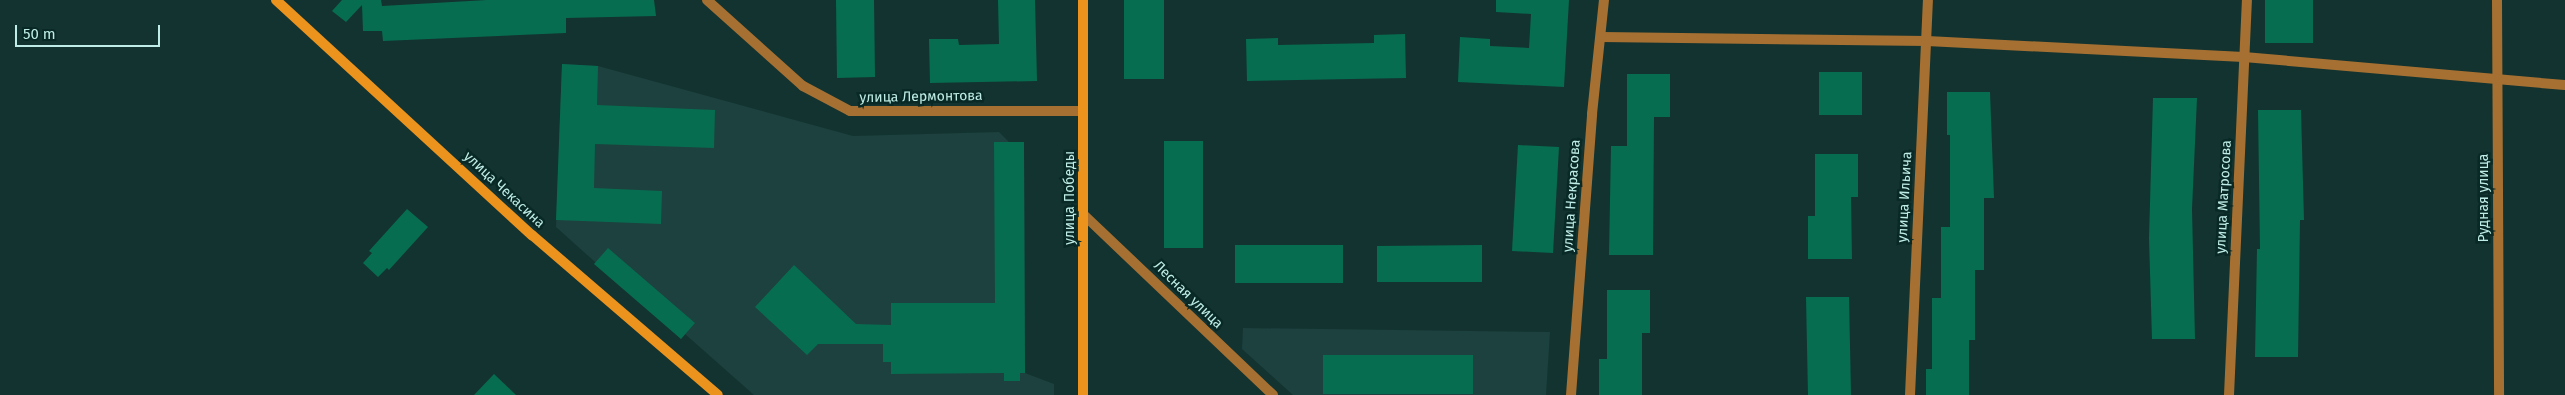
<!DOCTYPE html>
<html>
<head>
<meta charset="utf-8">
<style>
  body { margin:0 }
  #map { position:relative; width:2565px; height:395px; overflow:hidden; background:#133330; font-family:"Fira Sans",sans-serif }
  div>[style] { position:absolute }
  .built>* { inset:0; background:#1d413e }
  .building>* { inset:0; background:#076d50 }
  .street>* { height:10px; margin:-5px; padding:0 5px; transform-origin:5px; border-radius:5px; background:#a67032 }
  .secondary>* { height:10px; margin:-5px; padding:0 5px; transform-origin:5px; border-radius:5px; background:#eb931d }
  span { translate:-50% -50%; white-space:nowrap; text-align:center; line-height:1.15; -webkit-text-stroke:5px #082926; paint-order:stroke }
  .street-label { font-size:14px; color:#bfece6 }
  .scale { position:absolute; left:15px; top:25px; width:145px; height:22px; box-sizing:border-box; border:2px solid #bfece6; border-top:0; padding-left:6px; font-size:15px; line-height:18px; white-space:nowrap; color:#bfece6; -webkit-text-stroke:4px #082926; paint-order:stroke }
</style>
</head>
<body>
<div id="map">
  <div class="built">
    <i style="clip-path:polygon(562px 64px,598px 66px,853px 136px,999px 132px,1009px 142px,1024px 142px,1025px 373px,1054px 384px,1054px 395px,754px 395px,685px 334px,681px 339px,556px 227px)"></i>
    <i style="clip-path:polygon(1243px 328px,1550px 332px,1546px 395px,1293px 395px,1242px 349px)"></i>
  </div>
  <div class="building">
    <i style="clip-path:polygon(342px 0,381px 0,382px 6px,487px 0,654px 0,656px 16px,566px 18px,566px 33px,383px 41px,382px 31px,363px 31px,362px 5px,346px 22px,332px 11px)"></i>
    <i style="clip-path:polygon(836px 0,874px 0,875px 77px,837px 78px)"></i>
    <i style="clip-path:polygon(998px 0,1035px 0,1037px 81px,930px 83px,929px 39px,958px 39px,959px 45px,999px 44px)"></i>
    <i style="clip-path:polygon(1124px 0,1164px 0,1164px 79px,1124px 79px)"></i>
    <i style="clip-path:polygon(1496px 0,1569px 0,1564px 87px,1458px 82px,1460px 37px,1490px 39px,1490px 46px,1529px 48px,1531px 14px,1496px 12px)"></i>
    <i style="clip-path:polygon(2265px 0,2313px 0,2313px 43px,2265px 43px)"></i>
    <i style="clip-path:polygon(1405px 34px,1406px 78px,1247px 81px,1246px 39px,1278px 38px,1278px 45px,1374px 43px,1374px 35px)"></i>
    <i style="clip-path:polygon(562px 64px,598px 66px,597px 105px,715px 110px,714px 148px,595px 144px,594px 188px,662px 191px,661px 224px,556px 220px)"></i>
    <i style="clip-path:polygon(1819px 72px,1862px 72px,1862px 115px,1819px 115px)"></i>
    <i style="clip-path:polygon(1627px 74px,1670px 74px,1670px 117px,1654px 117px,1653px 255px,1609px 255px,1611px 146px,1627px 146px)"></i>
    <i style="clip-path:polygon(1947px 92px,1990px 92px,1994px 198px,1984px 198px,1984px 270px,1975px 270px,1975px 340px,1969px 340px,1969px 395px,1926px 395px,1926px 369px,1932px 369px,1932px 298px,1941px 298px,1941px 227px,1950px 227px,1950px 135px,1947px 135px)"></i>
    <i style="clip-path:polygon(2153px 98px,2197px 98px,2192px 209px,2195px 339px,2152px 339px,2149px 238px)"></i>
    <i style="clip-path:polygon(2258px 110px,2301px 110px,2304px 220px,2300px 220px,2298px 357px,2255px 357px,2257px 249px,2260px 249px)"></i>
    <i style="clip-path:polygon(1164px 141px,1203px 141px,1203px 248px,1164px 248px)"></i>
    <i style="clip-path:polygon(994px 142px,1024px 142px,1025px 373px,1020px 373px,1020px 381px,1004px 381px,1004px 373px,891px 374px,891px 362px,883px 362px,883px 344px,818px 344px,807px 355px,755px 307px,794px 265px,856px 324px,891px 325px,891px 303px,995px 303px)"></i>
    <i style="clip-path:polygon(1518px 145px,1559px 147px,1553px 253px,1512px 251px)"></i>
    <i style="clip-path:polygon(1815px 154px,1858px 154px,1858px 197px,1851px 197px,1852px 259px,1808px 259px,1808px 216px,1815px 216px)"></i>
    <i style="clip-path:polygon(407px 209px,428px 227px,389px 270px,387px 268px,378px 277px,363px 263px,372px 253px,369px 251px)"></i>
    <i style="clip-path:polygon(1235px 245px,1343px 245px,1343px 283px,1235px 283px)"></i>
    <i style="clip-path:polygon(1482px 245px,1482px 282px,1377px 282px,1377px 246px)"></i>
    <i style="clip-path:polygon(608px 248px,695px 323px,681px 339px,594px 264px)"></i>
    <i style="clip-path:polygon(1607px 290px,1650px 290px,1650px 333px,1642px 333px,1642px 395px,1599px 395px,1599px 359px,1607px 359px)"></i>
    <i style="clip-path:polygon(1806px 297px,1849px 297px,1851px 395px,1808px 395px)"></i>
    <i style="clip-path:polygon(1323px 355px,1473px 355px,1473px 394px,1323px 394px)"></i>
    <i style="clip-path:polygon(494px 374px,516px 395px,474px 395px)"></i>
  </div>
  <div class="street">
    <i style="left:707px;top:0;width:129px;rotate:41.9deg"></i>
    <i style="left:803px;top:86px;width:53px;rotate:28deg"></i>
    <i style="left:850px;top:111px;width:233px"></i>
    <i style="left:2497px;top:0;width:395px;rotate:89.7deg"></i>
    <i style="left:1602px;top:37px;width:325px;rotate:0.7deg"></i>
    <i style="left:1927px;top:41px;width:317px;rotate:2.9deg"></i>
    <i style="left:2244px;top:57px;width:322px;rotate:5deg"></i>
    <i style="left:1084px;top:215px;width:261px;rotate:43.6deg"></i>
    <i style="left:1571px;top:395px;width:282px;rotate:-85.7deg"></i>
    <i style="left:1592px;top:114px;width:115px;rotate:-84deg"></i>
    <i style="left:1910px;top:395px;width:395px;rotate:-87.4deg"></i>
    <i style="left:2229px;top:395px;width:395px;rotate:-87.4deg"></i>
  </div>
  <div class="secondary">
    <i style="left:276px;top:0;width:348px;rotate:42.6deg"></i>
    <i style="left:532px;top:235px;width:245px;rotate:40.7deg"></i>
    <i style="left:1083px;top:0;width:395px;rotate:90deg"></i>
  </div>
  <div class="street-label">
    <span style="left:921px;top:97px;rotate:-1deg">улица Лермонтова</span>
    <span style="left:504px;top:190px;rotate:43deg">улица Чекасина</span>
    <span style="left:1572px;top:196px;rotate:-86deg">улица Некрасова</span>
    <span style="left:1905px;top:197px;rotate:-87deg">улица Ильича</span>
    <span style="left:2224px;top:197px;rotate:-87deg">улица Матросова</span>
    <span style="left:1070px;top:198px;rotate:-90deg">улица Победы</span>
    <span style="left:2484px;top:198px;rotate:-90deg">Рудная улица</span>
    <span style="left:1188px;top:295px;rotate:44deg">Лесная улица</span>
  </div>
  <div class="scale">50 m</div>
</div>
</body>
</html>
